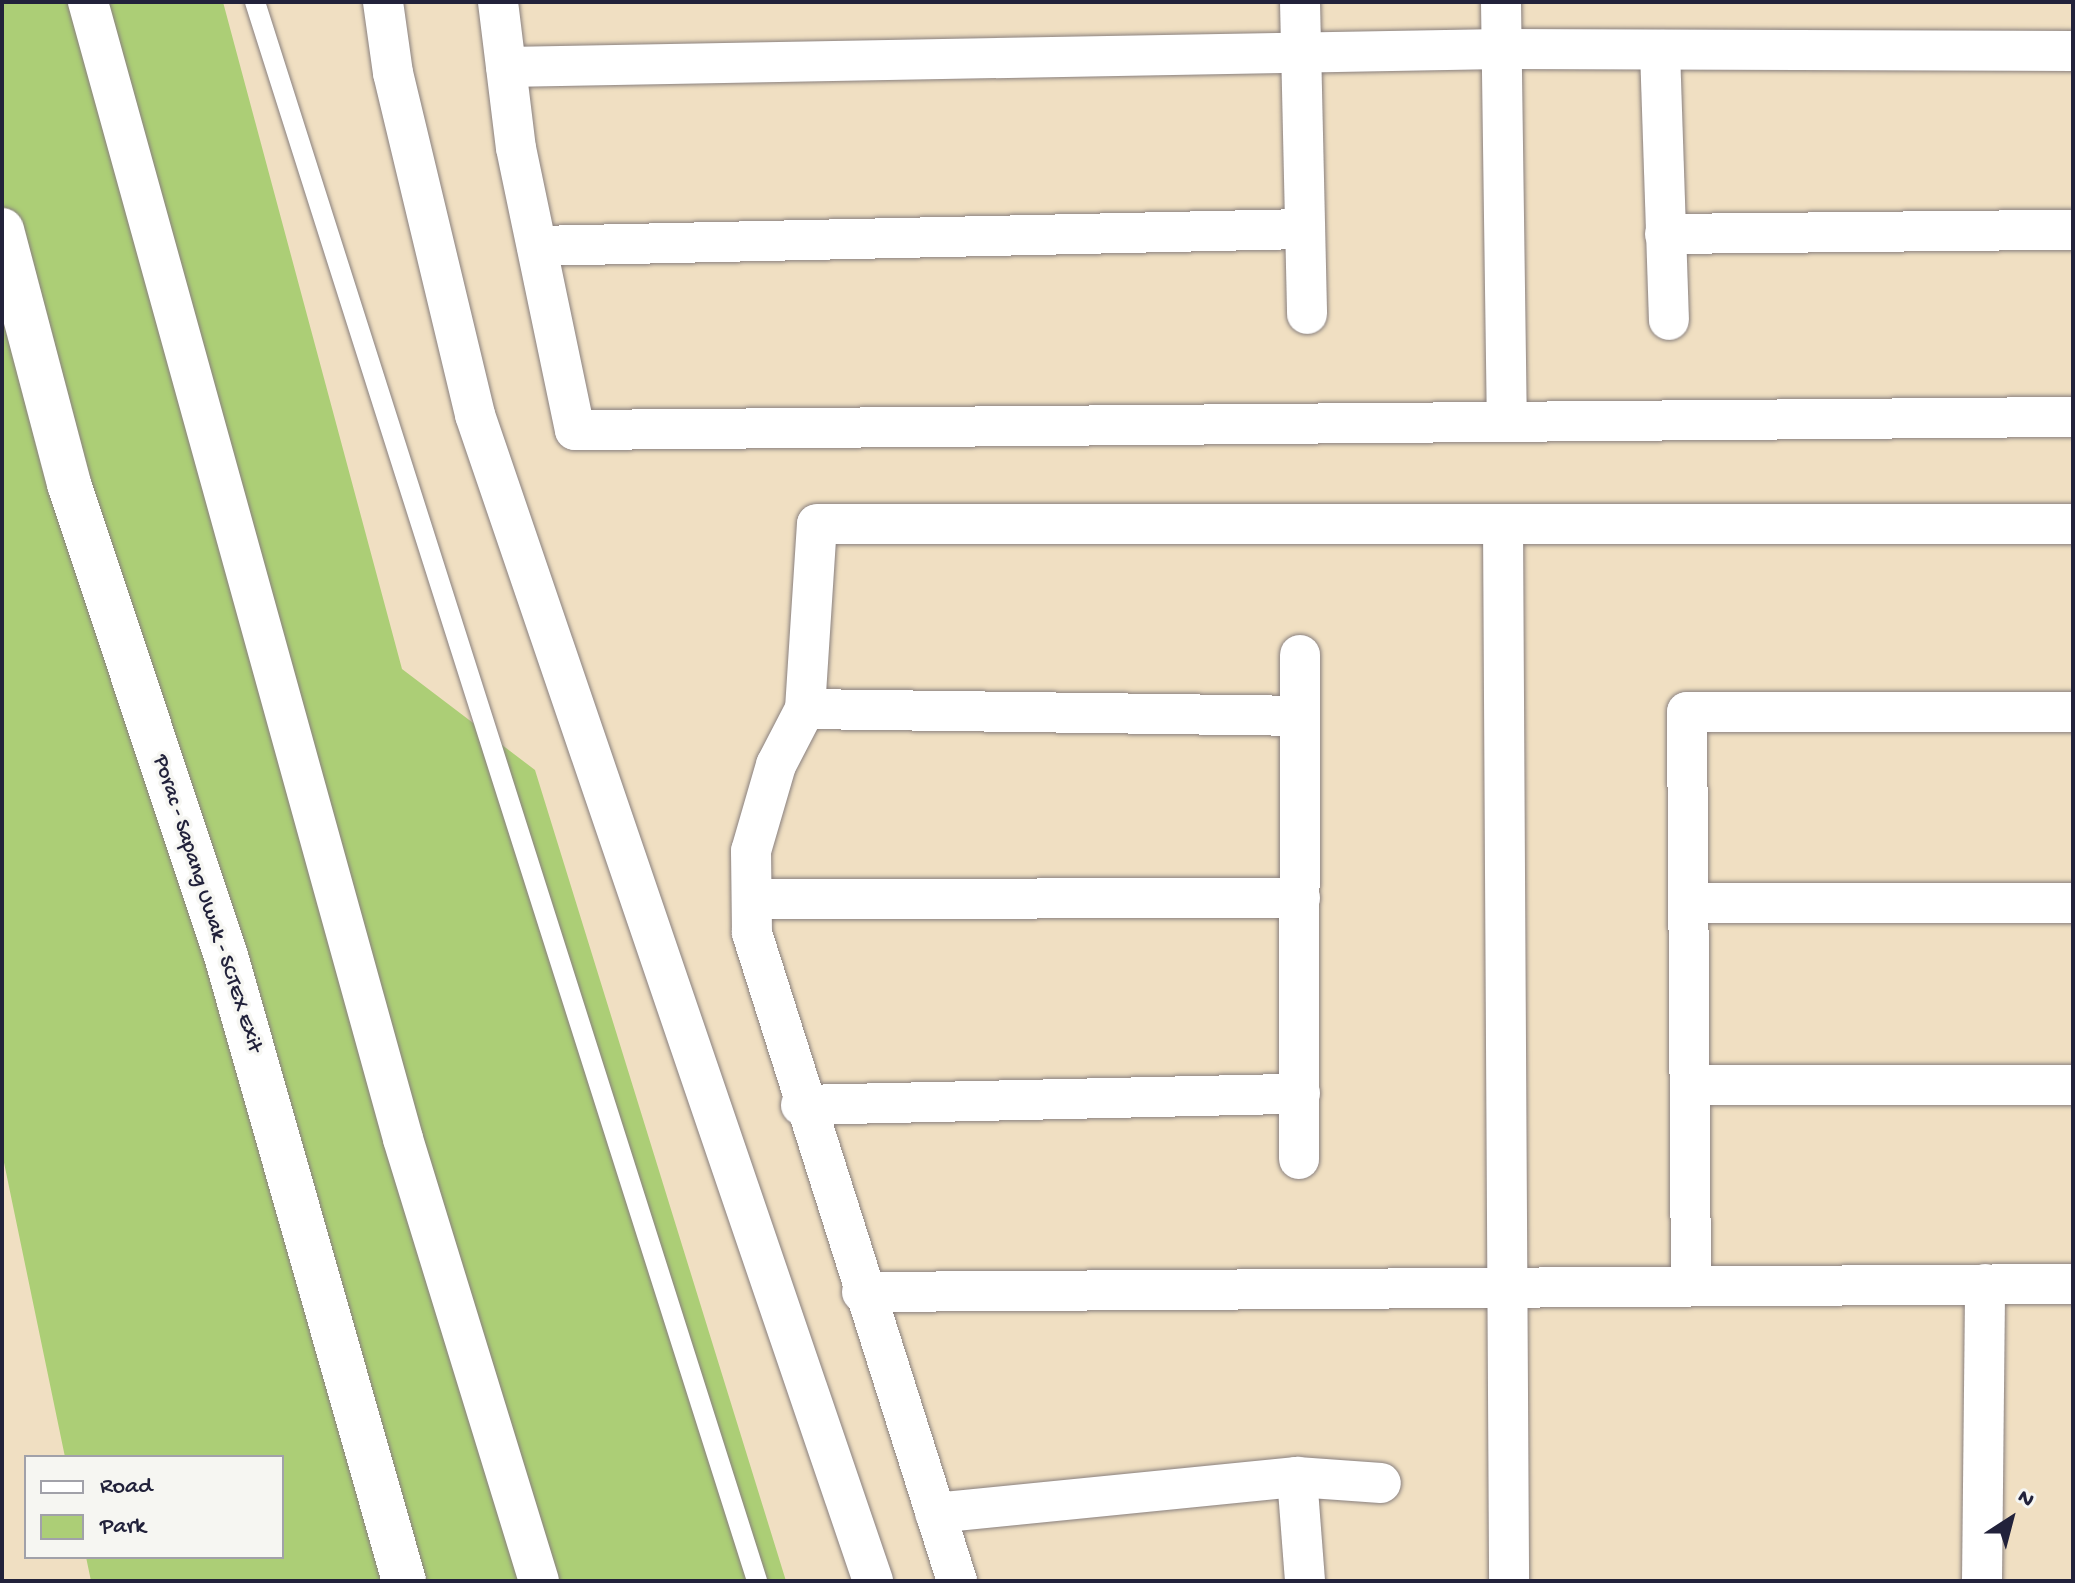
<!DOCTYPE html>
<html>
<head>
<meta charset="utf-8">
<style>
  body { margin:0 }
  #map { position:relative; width:2075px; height:1583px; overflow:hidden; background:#f0dfc2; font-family:"Gochi Hand",sans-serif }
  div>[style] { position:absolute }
  .green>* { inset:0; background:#acce76 }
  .roads { filter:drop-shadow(0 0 2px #89807e) drop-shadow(0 0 2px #89807e) }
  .lane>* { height:20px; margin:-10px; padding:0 10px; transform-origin:10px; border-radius:10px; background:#fff }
  .street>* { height:40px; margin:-20px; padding:0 20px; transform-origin:20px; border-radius:20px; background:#fff }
  .secondary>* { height:44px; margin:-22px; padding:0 22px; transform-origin:22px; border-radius:22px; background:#fff }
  span { translate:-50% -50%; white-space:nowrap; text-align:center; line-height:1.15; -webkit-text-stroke:7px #f6f6f2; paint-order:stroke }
  .street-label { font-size:22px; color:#22223b }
  .frame { position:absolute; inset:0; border:4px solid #22223b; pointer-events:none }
  .legend { position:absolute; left:24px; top:1455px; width:260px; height:104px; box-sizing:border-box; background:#f6f6f2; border:2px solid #a1a1a9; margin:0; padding:10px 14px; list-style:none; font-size:24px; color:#22223b }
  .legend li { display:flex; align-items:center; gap:16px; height:40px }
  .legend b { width:40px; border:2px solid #a1a1a9 }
  .north { position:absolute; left:1971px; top:1479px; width:80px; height:80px; -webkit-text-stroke:6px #f6f6f2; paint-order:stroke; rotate:36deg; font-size:22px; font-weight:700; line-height:32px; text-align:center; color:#22223b }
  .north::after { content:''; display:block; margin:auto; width:28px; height:36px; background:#22223b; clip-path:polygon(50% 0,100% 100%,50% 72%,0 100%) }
</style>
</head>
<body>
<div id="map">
  <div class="green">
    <i style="clip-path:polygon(2px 2px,223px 2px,402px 669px,535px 770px,786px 1581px,91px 1581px,86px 1557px,282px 1557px,282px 1457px,65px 1457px,2px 1153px)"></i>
  </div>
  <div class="roads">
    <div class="lane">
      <i style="left:255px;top:2px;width:1657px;rotate:72.36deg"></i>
    </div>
    <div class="street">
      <i style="left:88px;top:2px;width:1180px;rotate:74.51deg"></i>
      <i style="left:403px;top:1139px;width:462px;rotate:72.9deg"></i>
      <i style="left:383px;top:2px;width:72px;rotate:82deg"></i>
      <i style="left:393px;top:73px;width:352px;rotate:76.5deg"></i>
      <i style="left:475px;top:415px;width:1232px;rotate:71.15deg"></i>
      <i style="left:498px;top:2px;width:147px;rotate:83deg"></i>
      <i style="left:516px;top:148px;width:288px;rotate:78.2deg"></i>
      <i style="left:575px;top:430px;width:1498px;rotate:-0.5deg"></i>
      <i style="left:1300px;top:2px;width:312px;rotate:88.7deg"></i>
      <i style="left:1501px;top:2px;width:420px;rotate:89.2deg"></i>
      <i style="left:1660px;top:50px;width:270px;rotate:88.1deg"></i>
      <i style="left:506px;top:67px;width:996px;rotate:-1.04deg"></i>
      <i style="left:1502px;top:49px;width:571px;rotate:0.2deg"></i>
      <i style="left:1665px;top:234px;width:408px;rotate:-0.6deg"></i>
      <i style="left:537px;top:246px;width:768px;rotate:-1.27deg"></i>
      <i style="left:1503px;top:524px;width:1057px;rotate:89.67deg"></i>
      <i style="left:805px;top:709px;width:495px;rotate:0.8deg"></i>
      <i style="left:752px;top:899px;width:548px;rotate:-0.1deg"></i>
      <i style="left:1689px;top:903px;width:384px"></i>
      <i style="left:1690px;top:1085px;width:383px"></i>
      <i style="left:801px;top:1105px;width:499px;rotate:-1.3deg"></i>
      <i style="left:1299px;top:1159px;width:504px;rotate:-89.89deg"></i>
      <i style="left:1691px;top:1286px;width:574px;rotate:-90.4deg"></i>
      <i style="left:1687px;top:712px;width:386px"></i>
      <i style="left:862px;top:1292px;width:1211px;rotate:-0.38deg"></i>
      <i style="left:1297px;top:1477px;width:104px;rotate:85.6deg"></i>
      <i style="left:935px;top:1513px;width:364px;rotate:-5.7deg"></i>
      <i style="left:1297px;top:1477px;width:84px;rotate:4.1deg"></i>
      <i style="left:957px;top:1581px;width:680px;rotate:-107.56deg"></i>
      <i style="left:752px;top:933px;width:82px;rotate:-90.7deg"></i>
      <i style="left:751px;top:851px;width:90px;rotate:-73.8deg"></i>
      <i style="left:776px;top:765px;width:63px;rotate:-62.6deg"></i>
      <i style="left:805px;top:709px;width:185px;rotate:-86.3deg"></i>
      <i style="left:817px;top:524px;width:1256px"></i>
      <i style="left:1982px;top:1581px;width:297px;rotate:-89.4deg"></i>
    </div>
    <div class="secondary">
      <i style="left:2px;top:230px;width:263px;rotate:75.2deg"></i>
      <i style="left:69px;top:484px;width:497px;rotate:71.6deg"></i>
      <i style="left:226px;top:956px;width:650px;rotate:74.1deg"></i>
    </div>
  </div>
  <div class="street-label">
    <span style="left:206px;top:904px;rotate:72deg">Porac - Sapang Uwak - SCTEX Exit</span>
  </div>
  <div class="frame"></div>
  <ul class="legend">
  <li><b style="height:10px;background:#fff"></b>Road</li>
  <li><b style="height:22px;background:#acce76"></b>Park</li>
  </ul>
  <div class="north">N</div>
</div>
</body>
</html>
